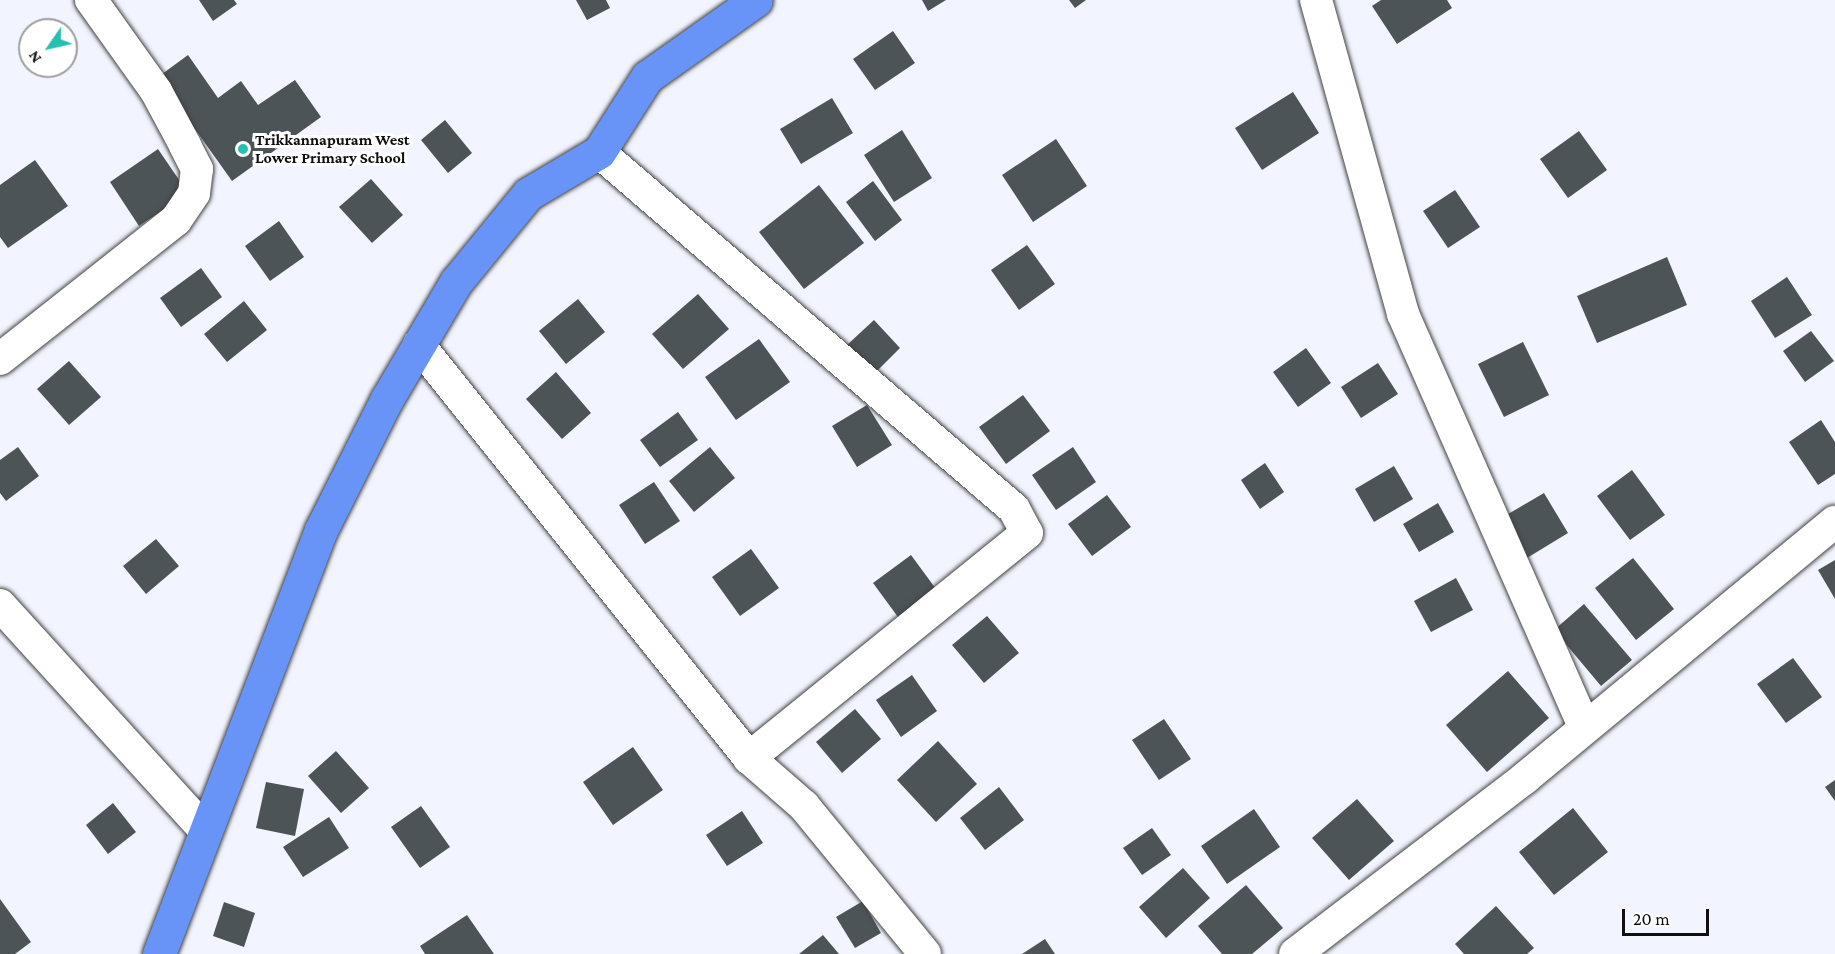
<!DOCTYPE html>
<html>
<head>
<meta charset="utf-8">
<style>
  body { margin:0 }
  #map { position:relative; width:1835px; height:954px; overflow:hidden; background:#f2f5ff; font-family:"Crimson Pro",serif }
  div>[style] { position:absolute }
  .building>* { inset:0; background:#4c5458 }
  .roads { filter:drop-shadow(0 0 2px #424242) drop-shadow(0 0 2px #424242) }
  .street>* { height:32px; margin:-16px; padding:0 16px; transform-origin:16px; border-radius:16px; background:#fff }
  .primary>* { height:33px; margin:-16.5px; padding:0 16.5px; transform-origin:16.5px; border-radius:16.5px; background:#6994f7 }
  .dots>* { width:16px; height:16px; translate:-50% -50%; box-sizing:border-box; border:3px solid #fff; border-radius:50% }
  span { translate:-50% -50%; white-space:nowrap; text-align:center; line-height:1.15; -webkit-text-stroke:6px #fff; paint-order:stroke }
  .poi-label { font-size:16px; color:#0f0f0f; font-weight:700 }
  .left { translate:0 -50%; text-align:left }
  .north { position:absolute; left:18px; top:18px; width:60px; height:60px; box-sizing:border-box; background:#fff; border:2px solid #9f9f9f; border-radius:50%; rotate:236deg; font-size:16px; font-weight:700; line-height:24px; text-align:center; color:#0f0f0f }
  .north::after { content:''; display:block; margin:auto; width:21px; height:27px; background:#27c0b0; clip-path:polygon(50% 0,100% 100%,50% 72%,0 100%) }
  .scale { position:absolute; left:1622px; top:909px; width:87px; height:27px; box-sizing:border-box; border:3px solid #0f0f0f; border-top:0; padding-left:8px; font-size:18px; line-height:21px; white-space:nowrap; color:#0f0f0f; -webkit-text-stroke:4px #fff; paint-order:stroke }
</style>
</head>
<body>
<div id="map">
  <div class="building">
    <i style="clip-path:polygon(199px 0,234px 0,237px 4px,213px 21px)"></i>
    <i style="clip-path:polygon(576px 0,606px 0,610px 8px,587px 20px)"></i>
    <i style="clip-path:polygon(922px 0,946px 0,928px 11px)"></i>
    <i style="clip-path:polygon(1069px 0,1086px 0,1075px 8px)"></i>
    <i style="clip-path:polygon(1381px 0,1447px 0,1452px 8px,1397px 44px,1372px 6px)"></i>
    <i style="clip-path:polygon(893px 31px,915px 63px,875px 90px,853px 59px)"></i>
    <i style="clip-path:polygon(188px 55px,218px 98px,241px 81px,258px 105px,295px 80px,321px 117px,232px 181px,158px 77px)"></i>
    <i style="clip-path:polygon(1293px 92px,1319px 133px,1262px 170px,1235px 128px)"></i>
    <i style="clip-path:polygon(832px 98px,853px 133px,801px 164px,780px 129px)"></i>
    <i style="clip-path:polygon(445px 120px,472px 153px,448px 173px,421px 140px)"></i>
    <i style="clip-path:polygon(902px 130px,932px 178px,894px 202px,864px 155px)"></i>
    <i style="clip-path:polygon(1579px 131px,1607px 170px,1568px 198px,1540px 159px)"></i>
    <i style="clip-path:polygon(1056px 139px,1087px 186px,1033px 222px,1002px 175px)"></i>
    <i style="clip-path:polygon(158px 149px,188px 193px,139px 226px,110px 182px)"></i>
    <i style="clip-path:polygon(35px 160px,68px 206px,8px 248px,0 237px,0 185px)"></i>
    <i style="clip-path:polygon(371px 179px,403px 215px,372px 243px,339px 207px)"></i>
    <i style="clip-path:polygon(873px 181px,902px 220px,875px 241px,846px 202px)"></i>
    <i style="clip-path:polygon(819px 185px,864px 243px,804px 289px,759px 232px)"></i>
    <i style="clip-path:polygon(1455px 190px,1480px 227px,1448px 248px,1423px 211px)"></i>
    <i style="clip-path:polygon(279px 221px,304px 257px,270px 281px,245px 246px)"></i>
    <i style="clip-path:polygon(1027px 245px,1055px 284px,1019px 310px,991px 270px)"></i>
    <i style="clip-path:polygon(1667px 257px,1687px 305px,1597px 343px,1577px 296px)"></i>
    <i style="clip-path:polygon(201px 268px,222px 297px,181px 327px,160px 298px)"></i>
    <i style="clip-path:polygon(1787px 277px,1812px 315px,1775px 338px,1751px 301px)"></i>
    <i style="clip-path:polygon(698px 294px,729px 329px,683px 369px,652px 334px)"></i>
    <i style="clip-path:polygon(578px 299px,605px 332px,566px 364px,539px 331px)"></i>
    <i style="clip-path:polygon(244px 301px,267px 330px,227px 362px,204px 334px)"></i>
    <i style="clip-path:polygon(874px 320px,900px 348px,874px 374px,847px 345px)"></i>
    <i style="clip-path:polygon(1811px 331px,1834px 361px,1805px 382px,1783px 351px)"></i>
    <i style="clip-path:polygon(759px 339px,790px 382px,736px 420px,705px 377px)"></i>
    <i style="clip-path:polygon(1523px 342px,1549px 395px,1504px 417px,1478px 364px)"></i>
    <i style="clip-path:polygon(1306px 348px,1331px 383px,1298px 407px,1273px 372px)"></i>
    <i style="clip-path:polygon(69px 361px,101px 397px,69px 425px,37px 389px)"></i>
    <i style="clip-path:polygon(1378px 363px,1398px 394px,1361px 418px,1341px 387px)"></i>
    <i style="clip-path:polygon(556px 372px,591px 413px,562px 439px,526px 399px)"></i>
    <i style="clip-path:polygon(1023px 395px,1050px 431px,1006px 464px,979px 427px)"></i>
    <i style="clip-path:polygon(867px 405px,892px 445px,857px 467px,832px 426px)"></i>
    <i style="clip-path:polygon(678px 412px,698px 440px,660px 467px,640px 440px)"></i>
    <i style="clip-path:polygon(1821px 420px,1835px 442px,1835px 474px,1818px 485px,1789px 442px)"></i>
    <i style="clip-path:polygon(18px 447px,39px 476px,6px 501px,0 493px,0 460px)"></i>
    <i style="clip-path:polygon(710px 447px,735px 478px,694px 512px,669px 481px)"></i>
    <i style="clip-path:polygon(1073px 447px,1096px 482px,1056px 510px,1032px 475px)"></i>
    <i style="clip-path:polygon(1265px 463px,1284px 492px,1260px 509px,1241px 480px)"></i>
    <i style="clip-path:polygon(1394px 466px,1413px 499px,1374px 522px,1355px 489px)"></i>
    <i style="clip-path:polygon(1632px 470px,1665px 515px,1630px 540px,1597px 496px)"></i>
    <i style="clip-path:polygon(654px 482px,680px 521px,645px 544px,619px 505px)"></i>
    <i style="clip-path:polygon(1544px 493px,1568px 533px,1527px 558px,1503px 517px)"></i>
    <i style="clip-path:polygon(1107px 495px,1131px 527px,1092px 556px,1068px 524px)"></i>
    <i style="clip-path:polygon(1438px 503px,1454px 532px,1419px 552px,1403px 524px)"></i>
    <i style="clip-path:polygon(156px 539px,179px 566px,146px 594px,123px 566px)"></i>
    <i style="clip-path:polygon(751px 549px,779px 588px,740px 616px,712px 577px)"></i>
    <i style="clip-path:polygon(911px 555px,936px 589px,898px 617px,873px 583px)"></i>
    <i style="clip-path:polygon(1633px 558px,1674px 609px,1636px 640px,1595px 588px)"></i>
    <i style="clip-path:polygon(1835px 560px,1835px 599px,1818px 570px)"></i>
    <i style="clip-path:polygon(1456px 578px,1473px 610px,1431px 632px,1414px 601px)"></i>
    <i style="clip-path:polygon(1584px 604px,1632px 660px,1601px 686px,1554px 630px)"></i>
    <i style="clip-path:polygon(987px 616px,1019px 653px,984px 683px,952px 645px)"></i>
    <i style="clip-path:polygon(1793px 658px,1822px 697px,1786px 723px,1757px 684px)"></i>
    <i style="clip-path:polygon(1508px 671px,1549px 718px,1487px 772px,1446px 725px)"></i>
    <i style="clip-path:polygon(912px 675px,937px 711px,901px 737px,876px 700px)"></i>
    <i style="clip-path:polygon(855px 709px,881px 739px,842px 773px,816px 742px)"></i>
    <i style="clip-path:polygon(1164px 719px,1191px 759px,1159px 780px,1132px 740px)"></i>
    <i style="clip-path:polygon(938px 741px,977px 784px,936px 822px,897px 780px)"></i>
    <i style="clip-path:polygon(633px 747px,663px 790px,613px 825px,583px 782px)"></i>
    <i style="clip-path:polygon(336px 751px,369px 788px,341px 813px,308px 776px)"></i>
    <i style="clip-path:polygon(1835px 780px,1835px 801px,1825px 787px)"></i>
    <i style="clip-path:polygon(266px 782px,304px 789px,295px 836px,256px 828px)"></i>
    <i style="clip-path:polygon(999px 787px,1024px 820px,985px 850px,960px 818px)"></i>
    <i style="clip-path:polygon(1357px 799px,1394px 841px,1349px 880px,1312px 838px)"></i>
    <i style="clip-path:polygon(113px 803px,136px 832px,108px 854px,86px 825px)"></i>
    <i style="clip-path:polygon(421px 806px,450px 847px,420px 868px,391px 827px)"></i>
    <i style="clip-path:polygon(1573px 808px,1608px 852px,1554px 895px,1519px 852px)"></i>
    <i style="clip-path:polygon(1254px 809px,1280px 847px,1227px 884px,1201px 846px)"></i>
    <i style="clip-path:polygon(742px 811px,763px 843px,727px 866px,706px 835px)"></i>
    <i style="clip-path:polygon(329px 817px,349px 848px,303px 877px,283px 847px)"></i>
    <i style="clip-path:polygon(1152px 828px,1171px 855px,1142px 875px,1123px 848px)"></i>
    <i style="clip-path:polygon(1183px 868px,1210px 898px,1166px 938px,1139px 907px)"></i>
    <i style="clip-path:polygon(1246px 885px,1283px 928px,1252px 954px,1222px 954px,1198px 926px)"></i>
    <i style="clip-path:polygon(0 899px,31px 942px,15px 954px,0 954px)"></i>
    <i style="clip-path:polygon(863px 901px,881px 933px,855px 948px,836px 917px)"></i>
    <i style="clip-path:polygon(224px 902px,255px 913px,244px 947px,213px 936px)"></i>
    <i style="clip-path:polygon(1496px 906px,1534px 948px,1527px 954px,1464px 954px,1455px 944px)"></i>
    <i style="clip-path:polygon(467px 915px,494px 954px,425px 954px,420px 946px)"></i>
    <i style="clip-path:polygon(823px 935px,839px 954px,799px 954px)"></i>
    <i style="clip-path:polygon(1045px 939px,1055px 954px,1022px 954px)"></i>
  </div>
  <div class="roads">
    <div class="street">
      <i style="left:1316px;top:0;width:326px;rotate:74.5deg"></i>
      <i style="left:1403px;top:314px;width:449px;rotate:66.3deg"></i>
      <i style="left:599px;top:152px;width:547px;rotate:40.7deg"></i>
      <i style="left:1014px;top:509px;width:27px;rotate:62deg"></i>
      <i style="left:1027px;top:533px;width:358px;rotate:141deg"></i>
      <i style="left:419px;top:345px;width:529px;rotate:51.37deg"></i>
      <i style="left:749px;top:758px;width:73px;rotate:41.1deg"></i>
      <i style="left:804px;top:806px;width:191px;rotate:50.7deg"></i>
      <i style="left:0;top:359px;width:224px;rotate:-38.3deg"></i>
      <i style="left:176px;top:220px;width:32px;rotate:-56deg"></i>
      <i style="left:194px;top:193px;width:24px;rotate:-83deg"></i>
      <i style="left:197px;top:169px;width:27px;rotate:-117deg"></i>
      <i style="left:185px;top:145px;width:61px;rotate:-118.2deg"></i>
      <i style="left:156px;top:91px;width:112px;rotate:-125.5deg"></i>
      <i style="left:0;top:605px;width:306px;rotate:47.7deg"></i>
      <i style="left:1295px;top:954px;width:290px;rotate:-37.4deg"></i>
      <i style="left:1525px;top:778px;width:402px;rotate:-39.6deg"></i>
    </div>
    <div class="primary">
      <i style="left:159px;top:954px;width:454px;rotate:-69.1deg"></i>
      <i style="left:321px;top:530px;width:147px;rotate:-63.3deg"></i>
      <i style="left:387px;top:399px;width:136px;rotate:-59.5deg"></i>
      <i style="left:456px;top:282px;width:114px;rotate:-50.7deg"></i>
      <i style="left:528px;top:194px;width:82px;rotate:-30.6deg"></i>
      <i style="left:599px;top:152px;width:89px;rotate:-57.4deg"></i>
      <i style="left:647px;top:77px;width:133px;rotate:-35.2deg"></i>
    </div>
  </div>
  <div class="dots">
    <i style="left:243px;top:149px;background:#27c0b0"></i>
  </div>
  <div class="poi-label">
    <span class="left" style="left:255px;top:149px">Trikkannapuram West<br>Lower Primary School</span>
  </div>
  <div class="north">N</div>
  <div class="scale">20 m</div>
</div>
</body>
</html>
